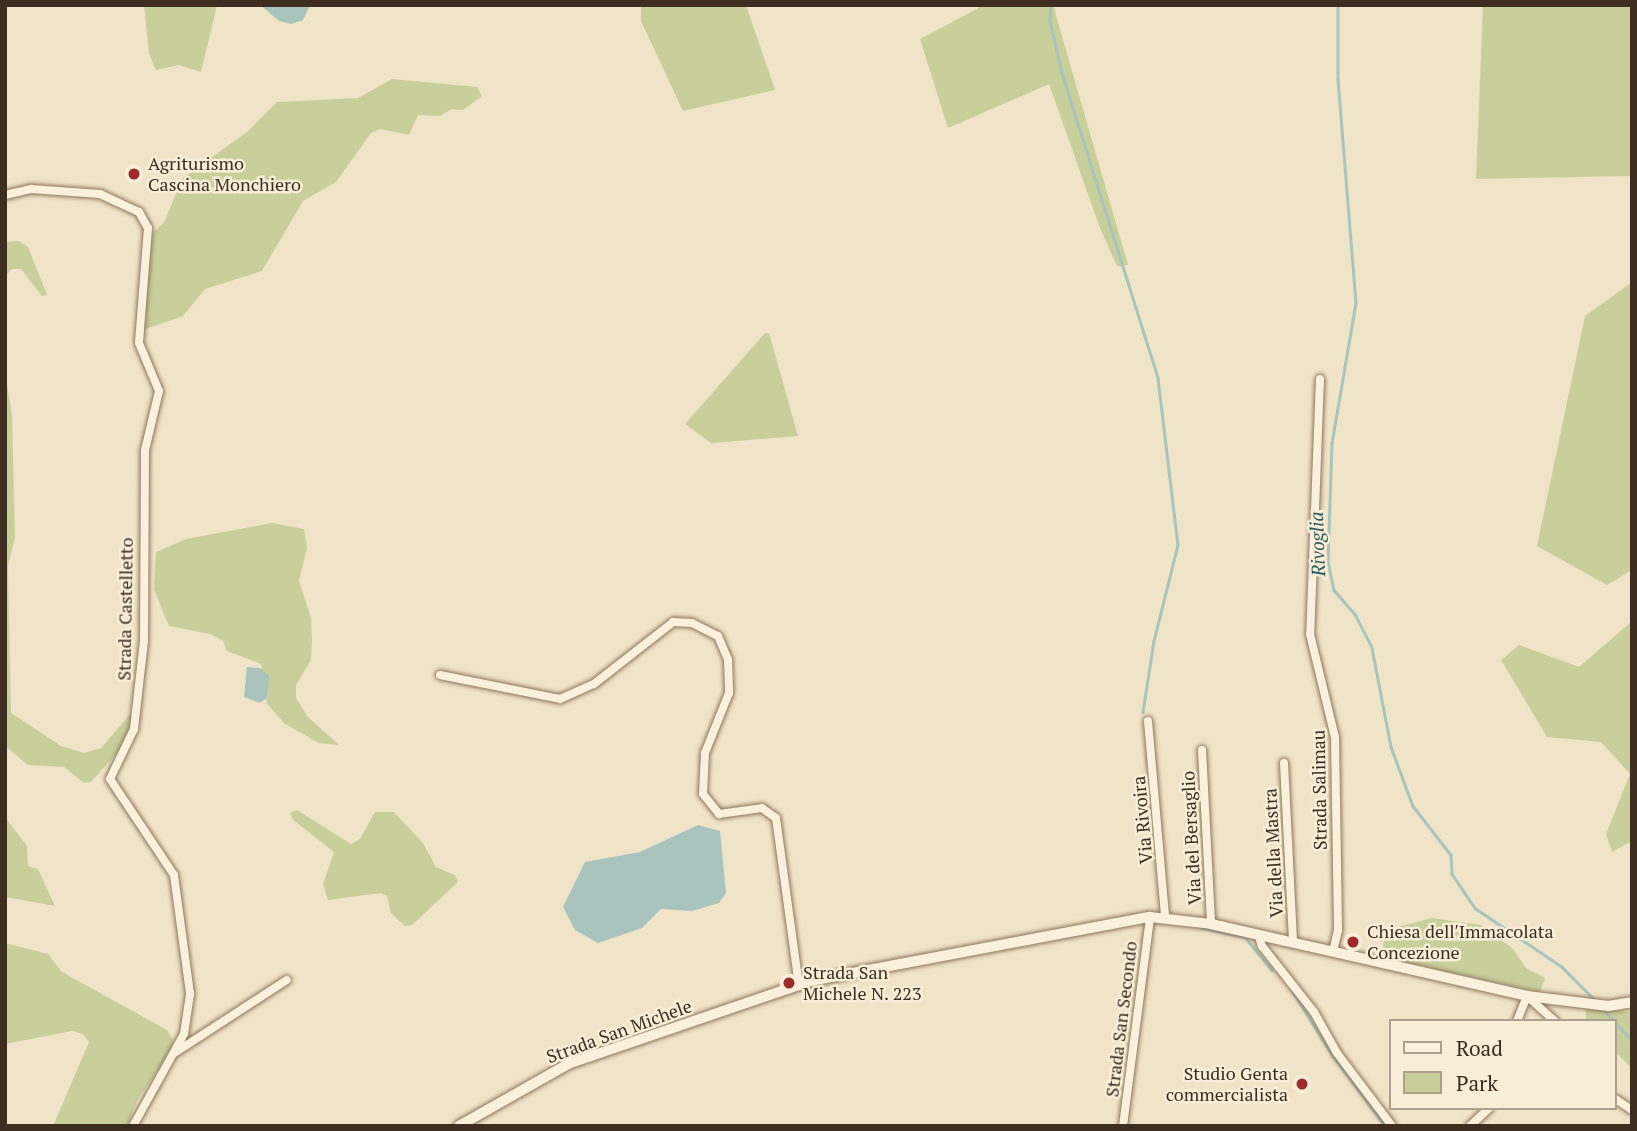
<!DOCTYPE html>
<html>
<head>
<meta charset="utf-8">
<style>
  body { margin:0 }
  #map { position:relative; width:1637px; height:1131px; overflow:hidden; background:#f0e4c8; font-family:"PT Serif",serif }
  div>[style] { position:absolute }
  .green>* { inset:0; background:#c9cf9b }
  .water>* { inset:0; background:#a9c4bc }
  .stream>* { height:2.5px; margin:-1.25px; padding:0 1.25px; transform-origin:1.25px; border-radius:1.25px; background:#a9c4bc }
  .roads { filter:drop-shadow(0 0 2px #8d765c) drop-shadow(0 0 2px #8d765c) }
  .minor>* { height:8px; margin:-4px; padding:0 4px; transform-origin:4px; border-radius:4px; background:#faf1dc }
  .tertiary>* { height:10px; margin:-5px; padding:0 5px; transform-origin:5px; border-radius:5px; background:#faf1dc }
  .dots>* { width:19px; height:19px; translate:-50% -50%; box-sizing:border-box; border:4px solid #f7eed8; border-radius:50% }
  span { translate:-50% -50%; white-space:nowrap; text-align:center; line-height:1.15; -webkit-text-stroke:5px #f7eed8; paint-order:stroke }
  .poi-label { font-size:18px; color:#3d2e20 }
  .left { translate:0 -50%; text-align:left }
  .right { translate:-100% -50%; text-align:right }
  .street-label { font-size:18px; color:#3d2e20 }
  .water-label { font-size:19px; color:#2f5d5a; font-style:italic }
  .frame { position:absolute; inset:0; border:7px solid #3d2e20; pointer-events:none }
  .legend { position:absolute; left:1389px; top:1019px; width:228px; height:91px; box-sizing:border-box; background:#f7eed8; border:2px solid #ada18e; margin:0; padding:9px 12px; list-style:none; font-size:21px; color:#3d2e20 }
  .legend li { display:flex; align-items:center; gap:14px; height:35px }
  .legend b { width:35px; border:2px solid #ada18e }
</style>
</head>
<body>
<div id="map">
  <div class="green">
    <i style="clip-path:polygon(144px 5px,217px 5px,201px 72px,179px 65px,156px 70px,149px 54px)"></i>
    <i style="clip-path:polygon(641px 5px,746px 5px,775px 90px,683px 111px,641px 21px)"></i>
    <i style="clip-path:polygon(984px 5px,1053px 5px,1128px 265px,1117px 266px,1100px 228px,1049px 84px,948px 128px,920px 39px)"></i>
    <i style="clip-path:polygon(1483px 5px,1632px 5px,1632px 176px,1476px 179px)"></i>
    <i style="clip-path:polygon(392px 79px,477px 87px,482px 96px,463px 110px,452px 109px,440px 116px,418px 115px,409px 135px,380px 129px,371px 133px,336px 182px,303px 201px,262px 271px,205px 289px,183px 316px,143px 330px,152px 234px,164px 222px,183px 178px,247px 132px,277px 102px,358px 98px)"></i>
    <i style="clip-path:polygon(5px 242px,18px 241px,28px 247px,47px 295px,42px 296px,21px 269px,12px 269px,5px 276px)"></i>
    <i style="clip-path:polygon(1632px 282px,1632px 570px,1607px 585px,1537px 546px,1585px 316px)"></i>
    <i style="clip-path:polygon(765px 333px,769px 333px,798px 436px,711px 443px,685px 424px)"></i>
    <i style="clip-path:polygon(5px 372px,12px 415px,15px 537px,8px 566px,11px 713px,61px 746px,84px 753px,101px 748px,133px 711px,125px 744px,91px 782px,84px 783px,64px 767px,28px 765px,5px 746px)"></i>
    <i style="clip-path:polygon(272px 523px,304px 529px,307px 548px,299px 581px,311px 618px,312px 640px,311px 660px,296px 685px,296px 698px,308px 717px,339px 745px,319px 743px,285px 724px,267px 704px,261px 664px,227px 651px,223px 641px,210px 634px,169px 626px,154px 590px,156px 552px,186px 539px)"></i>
    <i style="clip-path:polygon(1632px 621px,1632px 841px,1612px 852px,1606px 834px,1630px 774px,1601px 742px,1547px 737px,1501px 660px,1519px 645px,1579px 667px)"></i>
    <i style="clip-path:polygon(297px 810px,351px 844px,360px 839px,375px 812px,394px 812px,423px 843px,436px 867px,455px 875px,458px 882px,412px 925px,405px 926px,391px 913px,387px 896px,381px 893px,328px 900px,323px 884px,334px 852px,293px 820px,290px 813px)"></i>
    <i style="clip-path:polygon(5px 817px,27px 846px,28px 866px,38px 869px,55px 906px,5px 897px)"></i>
    <i style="clip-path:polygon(1432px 918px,1481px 925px,1513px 949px,1526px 968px,1545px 978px,1540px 992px,1381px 957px,1386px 930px)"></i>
    <i style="clip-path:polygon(5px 943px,48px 954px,62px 972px,167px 1030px,173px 1040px,171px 1051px,138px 1099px,127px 1126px,53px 1126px,89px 1042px,83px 1034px,72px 1031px,5px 1044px)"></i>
    <i style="clip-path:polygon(1586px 1008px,1632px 1012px,1632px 1068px,1614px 1051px,1614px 1021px,1586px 1021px)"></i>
  </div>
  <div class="water">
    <i style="clip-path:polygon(260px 5px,310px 5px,303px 20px,291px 24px,279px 21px)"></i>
    <i style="clip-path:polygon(247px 667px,260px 668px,269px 676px,267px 698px,260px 703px,244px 697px)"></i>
    <i style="clip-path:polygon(698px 825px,720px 831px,726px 893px,719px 903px,692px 911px,661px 909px,642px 928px,598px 943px,575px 930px,563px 907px,585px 862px,640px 852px)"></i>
  </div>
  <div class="stream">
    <i style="left:1051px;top:5px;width:16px;rotate:94deg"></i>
    <i style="left:1050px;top:21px;width:53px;rotate:77deg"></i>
    <i style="left:1062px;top:73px;width:320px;rotate:72.5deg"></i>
    <i style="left:1158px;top:378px;width:168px;rotate:83.2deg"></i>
    <i style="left:1178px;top:545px;width:99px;rotate:104deg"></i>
    <i style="left:1154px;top:641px;width:72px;rotate:98.8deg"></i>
    <i style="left:1338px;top:5px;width:74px;rotate:90deg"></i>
    <i style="left:1338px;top:79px;width:225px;rotate:85.4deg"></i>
    <i style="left:1356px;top:303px;width:142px;rotate:99.7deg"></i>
    <i style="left:1332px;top:443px;width:119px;rotate:91.9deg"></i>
    <i style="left:1328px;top:562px;width:29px;rotate:78deg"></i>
    <i style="left:1334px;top:590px;width:32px;rotate:49deg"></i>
    <i style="left:1355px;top:614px;width:38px;rotate:63deg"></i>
    <i style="left:1372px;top:648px;width:101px;rotate:79.1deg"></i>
    <i style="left:1391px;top:747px;width:63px;rotate:69.6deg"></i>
    <i style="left:1413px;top:806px;width:62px;rotate:52.2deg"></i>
    <i style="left:1451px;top:855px;width:19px;rotate:87deg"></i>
    <i style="left:1452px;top:874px;width:41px;rotate:55.9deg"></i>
    <i style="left:1475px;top:908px;width:105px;rotate:34.1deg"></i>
    <i style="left:1562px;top:967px;width:47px;rotate:45deg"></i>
    <i style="left:1201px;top:928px;width:45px;rotate:11.6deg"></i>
    <i style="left:1245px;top:937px;width:43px;rotate:50.7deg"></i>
    <i style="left:1292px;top:990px;width:78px;rotate:58.2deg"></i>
    <i style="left:1333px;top:1056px;width:87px;rotate:53.4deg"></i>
    <i style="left:1604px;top:1010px;width:15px;rotate:48deg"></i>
    <i style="left:1614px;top:1021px;width:26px;rotate:47deg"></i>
  </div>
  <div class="roads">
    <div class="minor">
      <i style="left:5px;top:195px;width:27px;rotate:-13deg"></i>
      <i style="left:31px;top:189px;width:69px;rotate:4.1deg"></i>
      <i style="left:100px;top:194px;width:43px;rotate:24.8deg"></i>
      <i style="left:139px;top:212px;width:18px;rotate:61deg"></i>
      <i style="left:148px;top:228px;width:115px;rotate:94.5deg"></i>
      <i style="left:139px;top:343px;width:52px;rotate:67.4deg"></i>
      <i style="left:159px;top:391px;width:61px;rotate:103.3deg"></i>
      <i style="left:145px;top:450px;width:191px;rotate:90.3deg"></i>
      <i style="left:144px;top:641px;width:89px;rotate:96.5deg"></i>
      <i style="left:134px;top:729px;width:55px;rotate:115.6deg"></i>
      <i style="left:110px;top:779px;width:115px;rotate:56.3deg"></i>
      <i style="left:174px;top:875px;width:120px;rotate:82.3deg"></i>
      <i style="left:190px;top:994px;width:40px;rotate:98.5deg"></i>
      <i style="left:184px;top:1034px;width:105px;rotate:119deg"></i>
      <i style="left:1320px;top:379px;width:255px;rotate:92.2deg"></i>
      <i style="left:1310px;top:634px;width:106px;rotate:76.4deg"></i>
      <i style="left:1335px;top:737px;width:193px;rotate:89.1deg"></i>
      <i style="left:1338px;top:930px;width:22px;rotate:103deg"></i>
      <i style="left:440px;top:675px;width:122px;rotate:11.3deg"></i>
      <i style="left:560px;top:699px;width:37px;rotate:-24deg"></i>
      <i style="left:594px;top:684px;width:100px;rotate:-38.1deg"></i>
      <i style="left:673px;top:622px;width:19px;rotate:3deg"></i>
      <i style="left:692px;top:623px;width:29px;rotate:27deg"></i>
      <i style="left:718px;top:636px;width:26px;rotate:67deg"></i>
      <i style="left:728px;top:660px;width:33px;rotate:88deg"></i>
      <i style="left:729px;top:693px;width:65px;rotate:111.8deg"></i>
      <i style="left:705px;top:753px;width:41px;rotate:92.8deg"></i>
      <i style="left:703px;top:794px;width:26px;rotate:51deg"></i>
      <i style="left:719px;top:814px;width:43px;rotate:-7.9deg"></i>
      <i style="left:762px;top:808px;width:17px;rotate:36deg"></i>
      <i style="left:776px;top:818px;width:169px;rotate:82.2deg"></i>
      <i style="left:1148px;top:721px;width:196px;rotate:85deg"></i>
      <i style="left:1202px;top:750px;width:174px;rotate:87deg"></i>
      <i style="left:1284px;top:763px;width:178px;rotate:87.1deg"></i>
      <i style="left:1258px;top:934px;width:13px;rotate:72deg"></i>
      <i style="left:1262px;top:946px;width:84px;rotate:51.8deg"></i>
      <i style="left:1314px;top:1012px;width:47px;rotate:60.7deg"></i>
      <i style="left:1337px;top:1053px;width:91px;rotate:53deg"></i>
      <i style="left:1517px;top:1021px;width:27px;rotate:-68deg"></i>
      <i style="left:1527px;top:996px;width:38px;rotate:42deg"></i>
      <i style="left:176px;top:1052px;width:132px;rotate:-33deg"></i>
      <i style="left:1614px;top:1098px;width:22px;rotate:34deg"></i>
      <i style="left:1123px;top:1126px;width:211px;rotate:-82.6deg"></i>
      <i style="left:1470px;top:1126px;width:26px;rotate:-43deg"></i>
    </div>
    <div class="tertiary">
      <i style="left:459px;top:1126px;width:125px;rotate:-29.6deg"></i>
      <i style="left:568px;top:1064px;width:256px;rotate:-18.9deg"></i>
      <i style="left:810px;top:981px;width:346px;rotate:-10.7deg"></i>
      <i style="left:1150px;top:917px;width:61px;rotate:6.5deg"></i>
      <i style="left:1211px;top:924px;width:324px;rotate:12.8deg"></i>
      <i style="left:1527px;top:996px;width:82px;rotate:7deg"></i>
      <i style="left:1608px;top:1006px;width:24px;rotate:-9deg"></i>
    </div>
  </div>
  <div class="dots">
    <i style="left:134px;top:174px;background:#9e2a2b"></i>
    <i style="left:1353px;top:942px;background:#9e2a2b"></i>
    <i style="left:789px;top:983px;background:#9e2a2b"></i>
    <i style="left:1302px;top:1084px;background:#9e2a2b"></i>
  </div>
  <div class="poi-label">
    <span class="left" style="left:148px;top:174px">Agriturismo<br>Cascina Monchiero</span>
    <span class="left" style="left:1367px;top:942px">Chiesa dell′Immacolata<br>Concezione</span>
    <span class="left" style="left:803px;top:983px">Strada San<br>Michele N. 223</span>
    <span class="right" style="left:1288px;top:1084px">Studio Genta<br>commercialista</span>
  </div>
  <div class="street-label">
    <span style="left:125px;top:609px;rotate:-89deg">Strada Castelletto</span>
    <span style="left:1319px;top:790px;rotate:-91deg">Strada Salimau</span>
    <span style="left:1142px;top:820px;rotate:-95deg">Via Rivoira</span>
    <span style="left:1191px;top:838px;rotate:-93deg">Via del Bersaglio</span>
    <span style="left:1273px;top:853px;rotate:-93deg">Via della Mastra</span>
    <span style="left:1121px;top:1019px;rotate:-83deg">Strada San Secondo</span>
    <span style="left:619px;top:1031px;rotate:-20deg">Strada San Michele</span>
  </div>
  <div class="water-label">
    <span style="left:1317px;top:544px;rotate:-92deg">Rivoglia</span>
  </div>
  <div class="frame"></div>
  <ul class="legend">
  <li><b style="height:9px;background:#faf1dc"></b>Road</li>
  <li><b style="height:19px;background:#c9cf9b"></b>Park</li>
  </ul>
</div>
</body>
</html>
